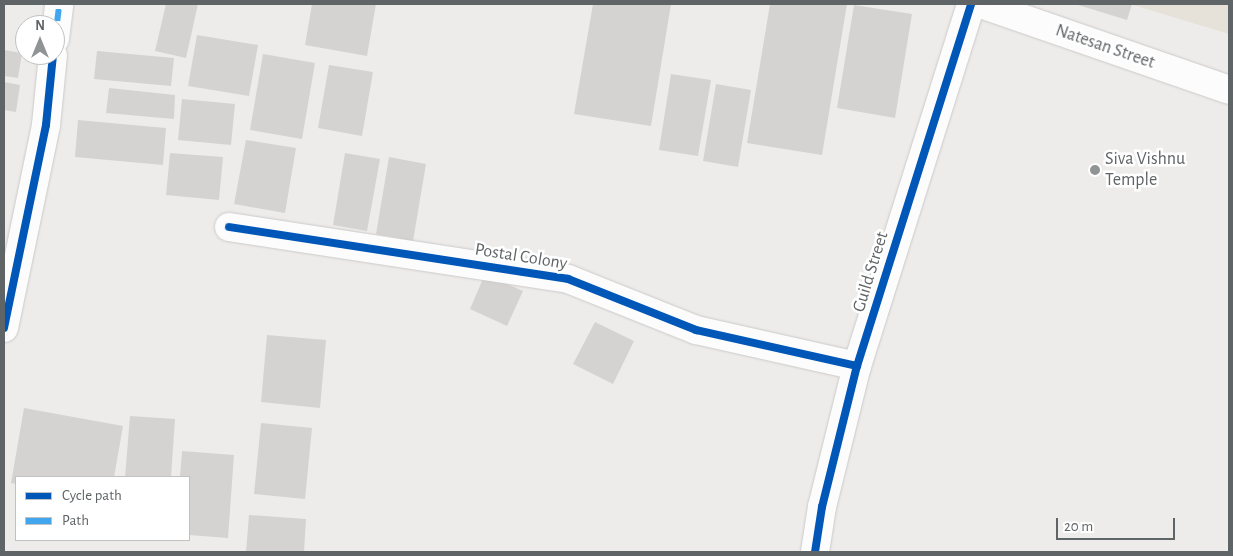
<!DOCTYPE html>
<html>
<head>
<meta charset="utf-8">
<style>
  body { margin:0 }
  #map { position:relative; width:1233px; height:556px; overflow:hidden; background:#eeecea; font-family:"Alegreya Sans",sans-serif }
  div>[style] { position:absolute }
  .commercial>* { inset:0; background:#e6e1d9 }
  .building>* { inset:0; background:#d5d3d2 }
  .roads { filter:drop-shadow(0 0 1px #cbcac9) drop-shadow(0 0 1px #cbcac9) }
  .minor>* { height:28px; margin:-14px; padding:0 14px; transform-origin:14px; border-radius:14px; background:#fcfcfc }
  .quiet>* { height:6px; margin-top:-3px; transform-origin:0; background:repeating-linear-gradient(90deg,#41a6ee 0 12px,transparent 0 18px) }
  .cycleway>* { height:8px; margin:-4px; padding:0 4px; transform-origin:4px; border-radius:4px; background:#0057b8 }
  .dots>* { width:14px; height:14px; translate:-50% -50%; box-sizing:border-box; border:2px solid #fff; border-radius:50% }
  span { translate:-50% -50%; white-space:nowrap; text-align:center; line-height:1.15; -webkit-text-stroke:5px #fff; paint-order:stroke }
  .street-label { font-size:18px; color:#5f6466 }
  .poi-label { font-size:18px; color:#5f6466 }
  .left { translate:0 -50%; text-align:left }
  .frame { position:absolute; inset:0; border:5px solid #5f6466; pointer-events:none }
  .legend { position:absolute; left:15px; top:476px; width:175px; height:65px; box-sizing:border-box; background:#fff; border:1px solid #bfc1c2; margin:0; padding:6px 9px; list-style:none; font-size:15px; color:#5f6466 }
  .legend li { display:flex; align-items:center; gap:10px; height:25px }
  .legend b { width:25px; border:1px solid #bfc1c2 }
  .north { position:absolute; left:15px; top:15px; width:50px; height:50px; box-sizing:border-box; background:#fff; border:1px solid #bfc1c2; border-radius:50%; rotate:0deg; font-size:14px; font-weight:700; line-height:20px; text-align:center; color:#5f6466 }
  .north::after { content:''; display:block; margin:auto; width:18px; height:22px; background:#919494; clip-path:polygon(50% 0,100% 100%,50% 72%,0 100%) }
  .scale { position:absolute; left:1056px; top:518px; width:119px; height:22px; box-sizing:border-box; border:2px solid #5f6466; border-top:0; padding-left:6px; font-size:15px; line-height:18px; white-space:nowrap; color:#5f6466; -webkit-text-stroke:4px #fff; paint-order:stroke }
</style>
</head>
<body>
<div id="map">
  <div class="commercial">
    <i style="clip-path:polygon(1130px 4px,1229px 4px,1229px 34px)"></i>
  </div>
  <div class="building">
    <i style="clip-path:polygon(166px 4px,198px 4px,186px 58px,155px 51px)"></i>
    <i style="clip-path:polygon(312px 4px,376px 4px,367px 56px,305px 45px)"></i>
    <i style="clip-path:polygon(593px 4px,671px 4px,651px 126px,574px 114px)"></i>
    <i style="clip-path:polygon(770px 4px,847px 4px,822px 155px,747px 143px)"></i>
    <i style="clip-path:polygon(1075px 4px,1132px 4px,1127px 20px)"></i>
    <i style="clip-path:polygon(854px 5px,912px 14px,895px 118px,837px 108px)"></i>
    <i style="clip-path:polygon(197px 35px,258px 45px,249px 96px,188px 86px)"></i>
    <i style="clip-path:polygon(4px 50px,22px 53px,18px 78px,4px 76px)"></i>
    <i style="clip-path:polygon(97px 51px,174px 58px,171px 86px,94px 79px)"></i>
    <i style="clip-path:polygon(263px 54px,315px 63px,302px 139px,250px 130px)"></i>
    <i style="clip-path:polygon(329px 65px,373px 72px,362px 136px,318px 128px)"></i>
    <i style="clip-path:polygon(671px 74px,711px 80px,698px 156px,659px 150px)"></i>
    <i style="clip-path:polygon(4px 82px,20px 85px,16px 112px,4px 110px)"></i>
    <i style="clip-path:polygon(716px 84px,751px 90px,738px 167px,703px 161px)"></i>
    <i style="clip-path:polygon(109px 88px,175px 95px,174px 119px,106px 113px)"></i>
    <i style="clip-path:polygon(182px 99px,235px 104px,231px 145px,178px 140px)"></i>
    <i style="clip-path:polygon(78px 120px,166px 128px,163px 165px,75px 157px)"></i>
    <i style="clip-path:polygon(246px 140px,296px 148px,285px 213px,234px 204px)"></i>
    <i style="clip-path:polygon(170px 153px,223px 157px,219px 200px,166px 195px)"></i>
    <i style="clip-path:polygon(345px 153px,380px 159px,367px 231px,333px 225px)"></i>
    <i style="clip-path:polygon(389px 157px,426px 164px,413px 241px,376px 234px)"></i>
    <i style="clip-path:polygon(485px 274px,523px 291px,507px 326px,470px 309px)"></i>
    <i style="clip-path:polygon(595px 322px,634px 341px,613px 384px,573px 364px)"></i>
    <i style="clip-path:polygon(267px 335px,326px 340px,320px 408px,261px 402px)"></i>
    <i style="clip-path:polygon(24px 408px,123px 426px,114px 477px,16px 477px,16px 484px,11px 483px)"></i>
    <i style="clip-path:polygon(130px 416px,175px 419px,171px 477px,125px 477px)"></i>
    <i style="clip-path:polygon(261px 423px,312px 428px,305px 499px,254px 494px)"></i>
    <i style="clip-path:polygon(182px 451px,234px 455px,228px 538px,189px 535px,189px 477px,180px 477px)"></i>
    <i style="clip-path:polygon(249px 515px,306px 519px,304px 552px,246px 552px)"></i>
  </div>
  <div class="roads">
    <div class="minor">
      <i style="left:981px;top:4px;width:262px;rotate:19.1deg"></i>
      <i style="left:55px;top:39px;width:35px;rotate:-83deg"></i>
      <i style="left:229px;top:227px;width:343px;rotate:8.7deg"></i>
      <i style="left:568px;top:279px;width:138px;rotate:21.7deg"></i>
      <i style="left:696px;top:330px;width:165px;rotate:12.6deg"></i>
      <i style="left:4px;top:328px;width:207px;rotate:-78.3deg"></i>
      <i style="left:46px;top:125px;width:70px;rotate:-84.3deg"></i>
      <i style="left:815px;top:552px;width:46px;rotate:-81.2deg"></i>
      <i style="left:822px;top:507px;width:145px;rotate:-76.1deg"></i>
      <i style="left:857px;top:366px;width:380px;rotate:-72.5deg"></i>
    </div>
  </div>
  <div class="quiet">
    <i style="left:55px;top:39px;width:35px;rotate:-83deg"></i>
  </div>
  <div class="cycleway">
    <i style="left:229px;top:227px;width:343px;rotate:8.7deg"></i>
    <i style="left:568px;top:279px;width:138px;rotate:21.7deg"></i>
    <i style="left:696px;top:330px;width:165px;rotate:12.6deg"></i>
    <i style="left:4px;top:328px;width:207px;rotate:-78.3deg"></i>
    <i style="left:46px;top:125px;width:70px;rotate:-84.3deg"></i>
    <i style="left:815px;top:552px;width:46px;rotate:-81.2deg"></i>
    <i style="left:822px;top:507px;width:145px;rotate:-76.1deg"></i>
    <i style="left:857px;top:366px;width:380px;rotate:-72.5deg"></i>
  </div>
  <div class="dots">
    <i style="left:1095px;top:170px;background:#919494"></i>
  </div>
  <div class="street-label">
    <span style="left:1105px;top:47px;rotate:19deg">Natesan Street</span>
    <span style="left:521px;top:257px;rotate:9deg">Postal Colony</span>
    <span style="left:871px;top:272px;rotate:-73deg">Guild Street</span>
  </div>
  <div class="poi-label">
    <span class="left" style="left:1105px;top:170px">Siva Vishnu<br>Temple</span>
  </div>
  <div class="frame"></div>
  <ul class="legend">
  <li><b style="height:6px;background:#0057b8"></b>Cycle path</li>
  <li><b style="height:6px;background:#41a6ee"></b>Path</li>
  </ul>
  <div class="north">N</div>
  <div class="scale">20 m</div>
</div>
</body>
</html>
